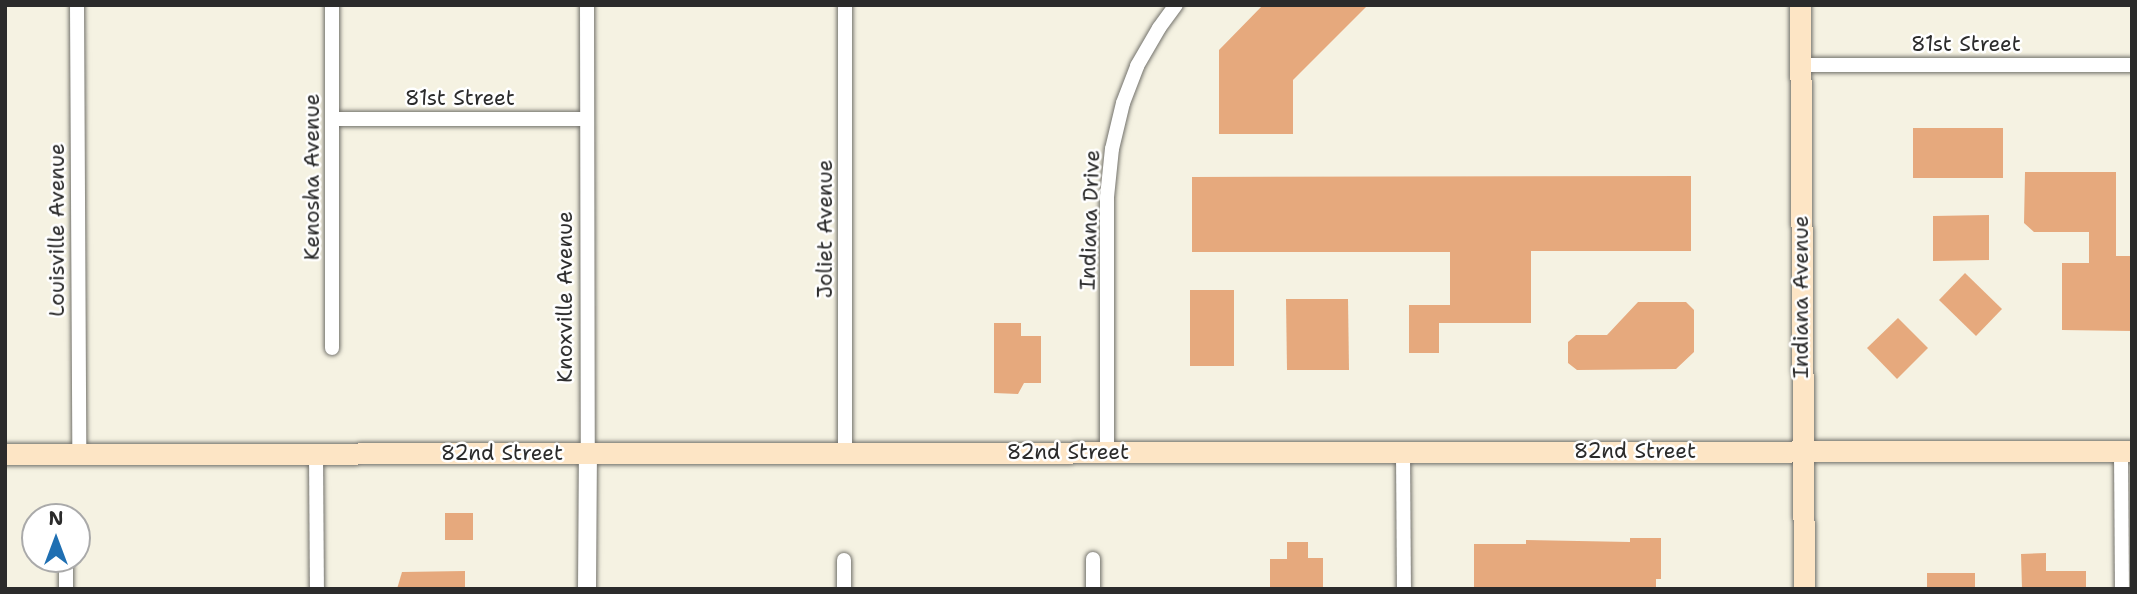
<!DOCTYPE html>
<html>
<head>
<meta charset="utf-8">
<style>
  body { margin:0 }
  #map { position:relative; width:2137px; height:594px; overflow:hidden; background:#f5f2e2; font-family:"Shantell Sans",sans-serif }
  div>[style] { position:absolute }
  .building>* { inset:0; background:#e6a97d }
  .roads { filter:drop-shadow(0 0 2px #72716b) drop-shadow(0 0 2px #72716b) }
  .minor>* { height:14px; margin:-7px; padding:0 7px; transform-origin:7px; border-radius:7px; background:#fff }
  .tertiary>* { height:18px; margin:-9px; padding:0 9px; transform-origin:9px; border-radius:9px; background:#fff }
  .secondary>* { height:21px; margin:-10.5px; padding:0 10.5px; transform-origin:10.5px; border-radius:10.5px; background:#fde5c5 }
  span { translate:-50% -50%; white-space:nowrap; text-align:center; line-height:1.15; -webkit-text-stroke:5px #fff; paint-order:stroke }
  .street-label { font-size:21px; color:#2b2b2b }
  .frame { position:absolute; inset:0; border:7px solid #2b2b2b; pointer-events:none }
  .north { position:absolute; left:21px; top:503px; width:70px; height:70px; box-sizing:border-box; background:#fff; border:2px solid #aaa; border-radius:50%; rotate:0deg; font-size:19px; font-weight:700; line-height:28px; text-align:center; color:#2b2b2b }
  .north::after { content:''; display:block; margin:auto; width:24px; height:32px; background:#1f6fb2; clip-path:polygon(50% 0,100% 100%,50% 72%,0 100%) }
</style>
</head>
<body>
<div id="map">
  <div class="building">
    <i style="clip-path:polygon(1263px 5px,1368px 5px,1293px 80px,1293px 134px,1219px 134px,1219px 50px)"></i>
    <i style="clip-path:polygon(1913px 128px,2003px 128px,2003px 178px,1913px 178px)"></i>
    <i style="clip-path:polygon(2025px 172px,2116px 172px,2116px 256px,2132px 256px,2132px 331px,2062px 330px,2062px 263px,2089px 263px,2089px 232px,2034px 232px,2024px 223px)"></i>
    <i style="clip-path:polygon(1691px 176px,1691px 251px,1531px 251px,1531px 323px,1439px 323px,1439px 353px,1409px 353px,1409px 305px,1450px 305px,1450px 252px,1192px 252px,1192px 177px)"></i>
    <i style="clip-path:polygon(1989px 215px,1989px 260px,1933px 261px,1933px 216px)"></i>
    <i style="clip-path:polygon(1965px 273px,2002px 309px,1976px 336px,1939px 300px)"></i>
    <i style="clip-path:polygon(1190px 290px,1234px 290px,1234px 366px,1190px 366px)"></i>
    <i style="clip-path:polygon(1286px 299px,1348px 299px,1349px 370px,1287px 370px)"></i>
    <i style="clip-path:polygon(1638px 302px,1686px 302px,1694px 310px,1694px 352px,1676px 369px,1577px 370px,1568px 363px,1568px 342px,1576px 335px,1607px 335px)"></i>
    <i style="clip-path:polygon(1898px 318px,1928px 348px,1897px 379px,1867px 348px)"></i>
    <i style="clip-path:polygon(994px 323px,1021px 323px,1021px 336px,1041px 336px,1041px 383px,1024px 383px,1018px 394px,994px 393px)"></i>
    <i style="clip-path:polygon(445px 513px,473px 513px,473px 540px,445px 540px)"></i>
    <i style="clip-path:polygon(1630px 538px,1661px 538px,1661px 579px,1656px 579px,1656px 589px,1474px 589px,1474px 544px,1526px 544px,1526px 540px,1630px 542px)"></i>
    <i style="clip-path:polygon(1287px 542px,1308px 542px,1308px 558px,1323px 558px,1323px 589px,1270px 589px,1270px 559px,1287px 559px)"></i>
    <i style="clip-path:polygon(2046px 553px,2046px 571px,2086px 571px,2086px 589px,2022px 589px,2021px 554px)"></i>
    <i style="clip-path:polygon(465px 571px,465px 589px,397px 589px,402px 572px)"></i>
    <i style="clip-path:polygon(1927px 573px,1975px 573px,1975px 589px,1927px 589px)"></i>
  </div>
  <div class="roads">
    <div class="minor">
      <i style="left:77px;top:5px;width:449px;rotate:89.7deg"></i>
      <i style="left:587px;top:5px;width:448px;rotate:89.9deg"></i>
      <i style="left:845px;top:5px;width:448px;rotate:90deg"></i>
      <i style="left:1800px;top:65px;width:332px"></i>
      <i style="left:333px;top:119px;width:254px"></i>
      <i style="left:332px;top:348px;width:343px;rotate:-90deg"></i>
      <i style="left:2121px;top:451px;width:138px;rotate:89.6deg"></i>
      <i style="left:1107px;top:452px;width:255px;rotate:-90deg"></i>
      <i style="left:1107px;top:197px;width:48px;rotate:-84.1deg"></i>
      <i style="left:1112px;top:149px;width:47px;rotate:-76.6deg"></i>
      <i style="left:1123px;top:103px;width:40px;rotate:-69deg"></i>
      <i style="left:1137px;top:66px;width:44px;rotate:-59.9deg"></i>
      <i style="left:1159px;top:28px;width:29px;rotate:-54deg"></i>
      <i style="left:1403px;top:452px;width:137px;rotate:89.6deg"></i>
      <i style="left:316px;top:454px;width:135px;rotate:89.6deg"></i>
      <i style="left:66px;top:559px;width:30px;rotate:90deg"></i>
      <i style="left:1093px;top:559px;width:30px;rotate:90deg"></i>
      <i style="left:844px;top:560px;width:29px;rotate:90deg"></i>
    </div>
    <div class="tertiary">
      <i style="left:587px;top:589px;width:136px;rotate:-89.6deg"></i>
    </div>
    <div class="secondary">
      <i style="left:1800px;top:5px;width:584px;rotate:89.61deg"></i>
      <i style="left:5px;top:454px;width:2127px;rotate:-0.08deg"></i>
    </div>
  </div>
  <div class="street-label">
    <span style="left:1966px;top:44px">81st Street</span>
    <span style="left:460px;top:98px">81st Street</span>
    <span style="left:312px;top:177px;rotate:-90deg">Kenosha Avenue</span>
    <span style="left:1090px;top:220px;rotate:-88deg">Indiana Drive</span>
    <span style="left:825px;top:229px;rotate:-90deg">Joliet Avenue</span>
    <span style="left:57px;top:230px;rotate:-90deg">Louisville Avenue</span>
    <span style="left:565px;top:297px;rotate:-90deg">Knoxville Avenue</span>
    <span style="left:1801px;top:297px;rotate:-90deg">Indiana Avenue</span>
    <span style="left:1635px;top:451px">82nd Street</span>
    <span style="left:1068px;top:452px">82nd Street</span>
    <span style="left:502px;top:453px">82nd Street</span>
  </div>
  <div class="frame"></div>
  <div class="north">N</div>
</div>
</body>
</html>
